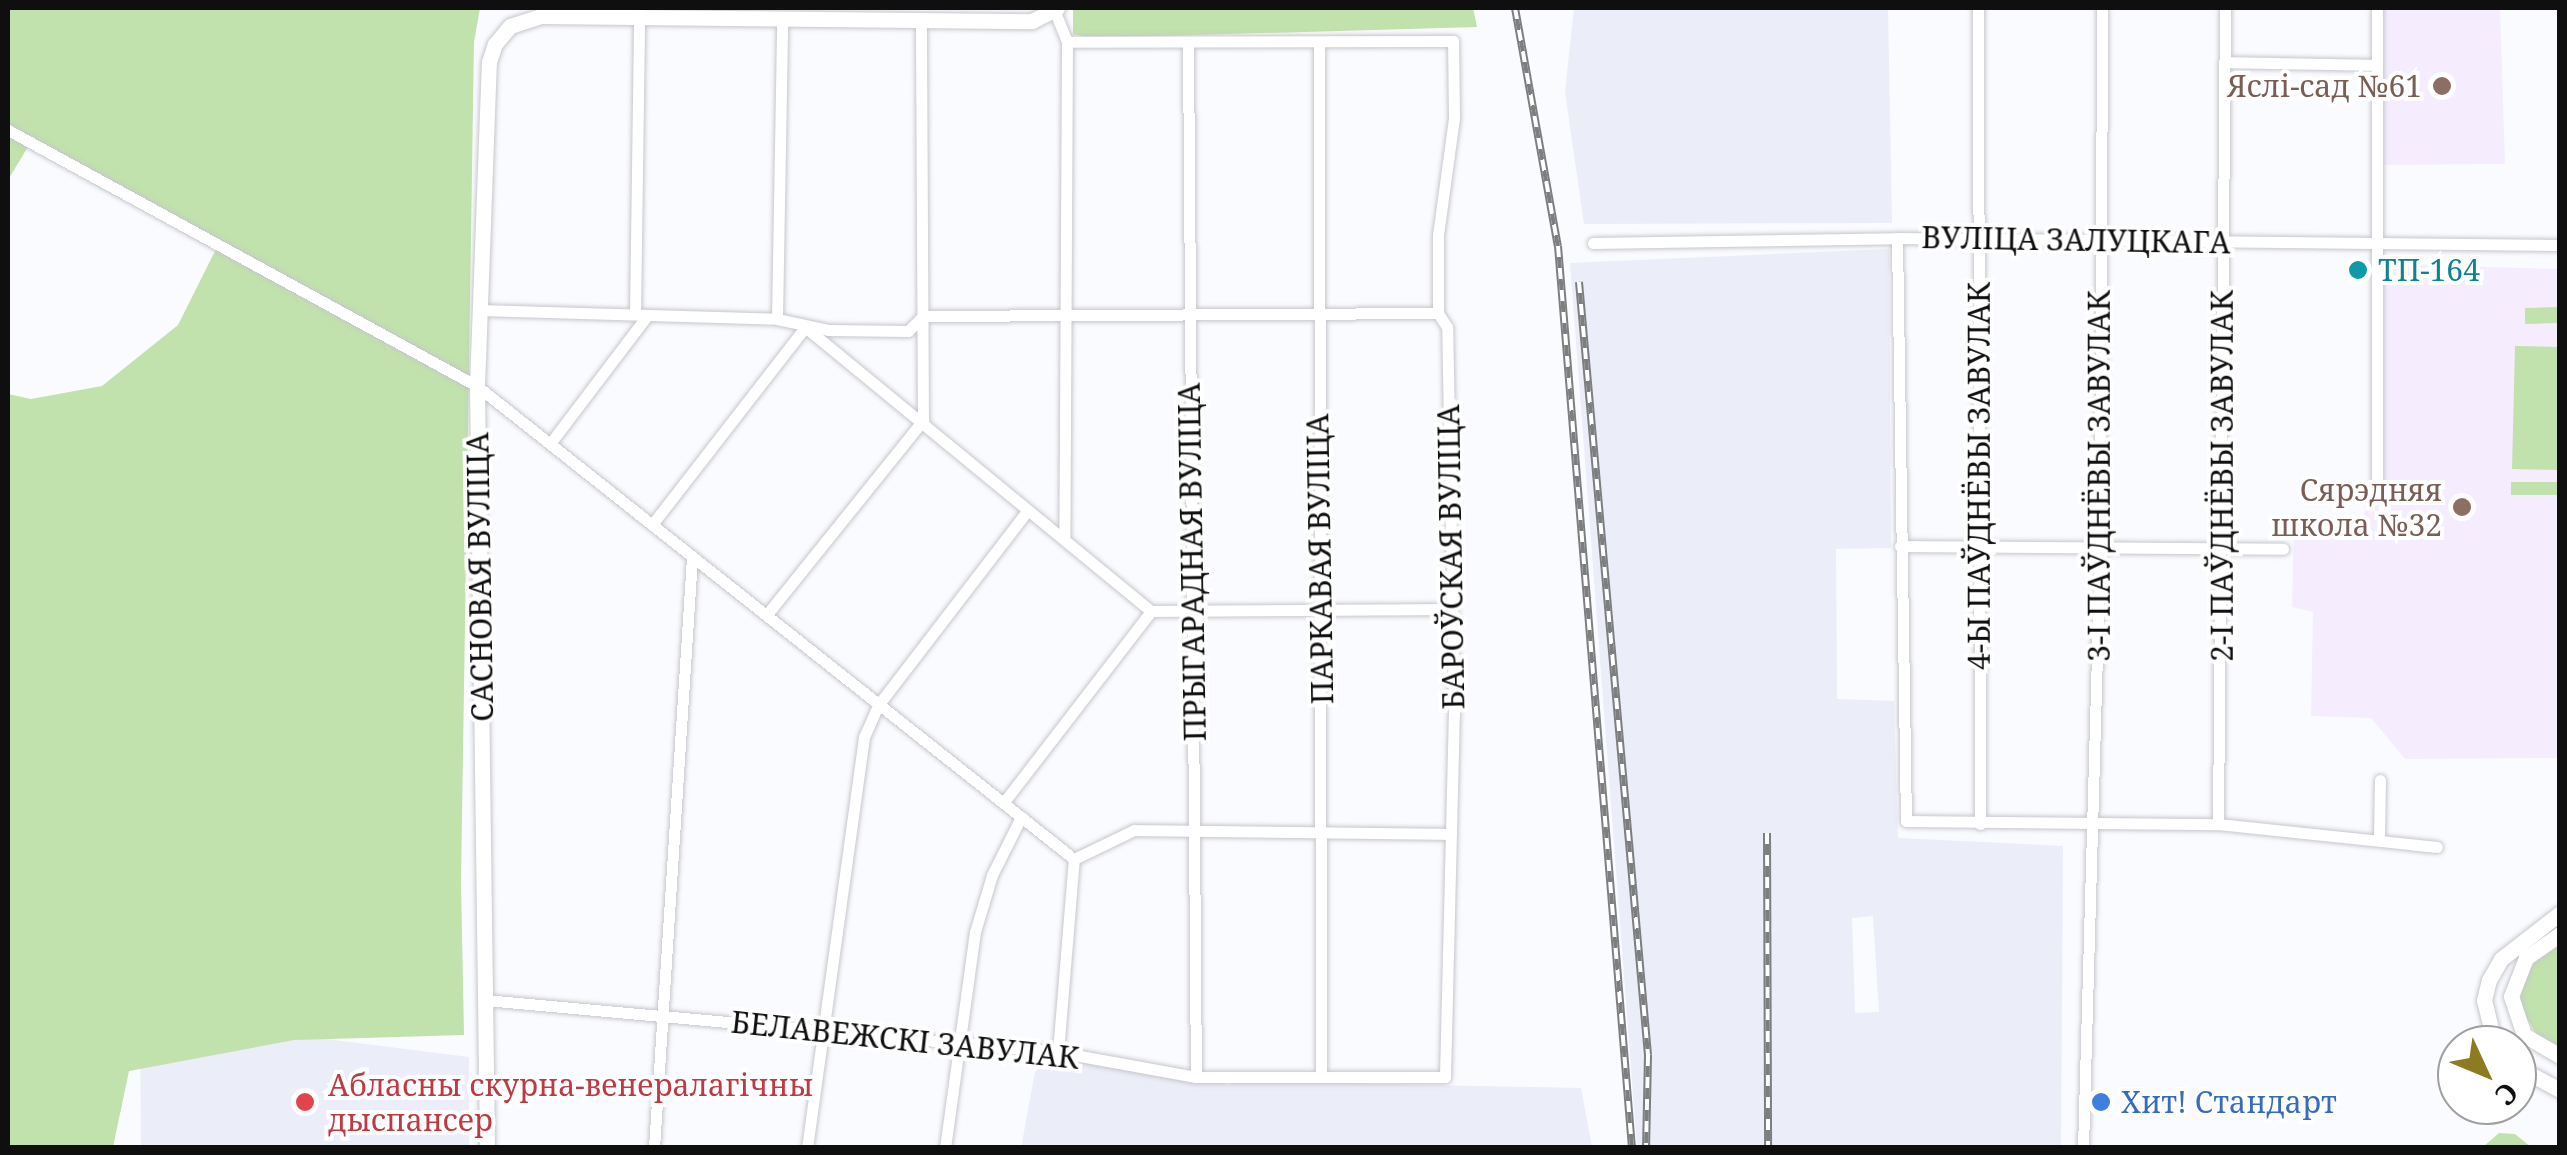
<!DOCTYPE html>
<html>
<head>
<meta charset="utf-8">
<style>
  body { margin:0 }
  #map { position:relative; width:2567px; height:1155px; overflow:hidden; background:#fafbff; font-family:"Noto Serif",serif }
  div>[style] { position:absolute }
  .built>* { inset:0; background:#ebedf8 }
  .education>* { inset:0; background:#f5edfe }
  .green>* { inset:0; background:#c1e1ad }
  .roads { filter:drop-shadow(0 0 2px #c6c7cb) drop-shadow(0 0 2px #c6c7cb) }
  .minor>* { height:11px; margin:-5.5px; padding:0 5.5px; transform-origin:5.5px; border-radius:5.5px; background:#fff }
  .major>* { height:15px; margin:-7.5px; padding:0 7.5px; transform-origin:7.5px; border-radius:7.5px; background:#fff }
  .rail>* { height:8px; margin-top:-4px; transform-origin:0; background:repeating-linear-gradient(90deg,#fff 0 11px,#7d7e80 0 22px); box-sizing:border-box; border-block:2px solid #7d7e80 }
  .dots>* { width:28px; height:28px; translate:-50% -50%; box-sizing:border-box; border:5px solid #fff; border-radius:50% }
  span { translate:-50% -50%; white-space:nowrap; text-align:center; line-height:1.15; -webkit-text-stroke:8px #fff; paint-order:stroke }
  .education-label { font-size:30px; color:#785e54 }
  .right { translate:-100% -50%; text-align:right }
  .street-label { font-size:30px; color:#0f0f10 }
  .culture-label { font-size:30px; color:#0d838f }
  .left { translate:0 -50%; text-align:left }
  .health-label { font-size:30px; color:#be3a42 }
  .shop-label { font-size:30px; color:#366cbe }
  .frame { position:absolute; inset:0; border:10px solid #0f0f10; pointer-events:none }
  .north { position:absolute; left:2437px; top:1025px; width:100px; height:100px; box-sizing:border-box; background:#fff; border:2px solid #9f9f9f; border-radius:50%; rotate:134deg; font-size:28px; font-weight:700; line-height:40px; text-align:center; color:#0f0f10 }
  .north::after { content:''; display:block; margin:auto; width:35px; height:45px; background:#8c7b21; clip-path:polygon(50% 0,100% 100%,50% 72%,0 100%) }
</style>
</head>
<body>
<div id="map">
  <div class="built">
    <i style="clip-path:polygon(1574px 8px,1888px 8px,1892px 223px,1584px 224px,1565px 92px)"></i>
    <i style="clip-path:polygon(evenodd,1889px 249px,1891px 548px,1836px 549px,1837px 699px,1894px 701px,1898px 838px,2063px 846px,2061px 1147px,1637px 1147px,1570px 263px,1889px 249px,1873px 916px,1879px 1012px,1855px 1013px,1852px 918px,1873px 916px)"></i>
    <i style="clip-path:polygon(190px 1022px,469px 1057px,469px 1147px,141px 1147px,140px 1029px)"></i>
    <i style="clip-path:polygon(1048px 1059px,1207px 1075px,1228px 1086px,1238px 1081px,1581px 1088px,1592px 1147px,1021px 1148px,1035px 1072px)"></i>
  </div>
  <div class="education">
    <i style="clip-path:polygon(2382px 8px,2500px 8px,2505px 164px,2380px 165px)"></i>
    <i style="clip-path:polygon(2382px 264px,2559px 269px,2559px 758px,2405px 759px,2371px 718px,2311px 716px,2313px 612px,2292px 607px,2294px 523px,2364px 522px,2366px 492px,2384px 491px)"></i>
  </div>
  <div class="green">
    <i style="clip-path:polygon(8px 8px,480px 8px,474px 42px,461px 882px,464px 1035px,294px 1040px,129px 1071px,113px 1147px,8px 1147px,8px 394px,31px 399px,102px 386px,178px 325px,219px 243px,32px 140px,8px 180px)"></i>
    <i style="clip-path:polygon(1073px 8px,1473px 8px,1477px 27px,1090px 38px,1073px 34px)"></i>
    <i style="clip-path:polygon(2557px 307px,2557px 323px,2525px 324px,2525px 308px)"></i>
    <i style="clip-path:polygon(2515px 346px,2559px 347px,2559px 470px,2512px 469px)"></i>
    <i style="clip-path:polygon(2511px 482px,2559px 482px,2559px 495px,2511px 495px)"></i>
    <i style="clip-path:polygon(2559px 939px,2559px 1046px,2537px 1035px,2519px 1006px,2525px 969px)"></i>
    <i style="clip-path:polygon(2499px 1133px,2515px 1134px,2531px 1147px,2483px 1147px)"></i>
  </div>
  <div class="roads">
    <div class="minor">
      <i style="left:1978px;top:8px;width:816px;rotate:89.86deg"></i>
      <i style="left:1055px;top:12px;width:32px;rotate:68deg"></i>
      <i style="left:1067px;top:42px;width:494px;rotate:90.3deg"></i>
      <i style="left:1188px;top:46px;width:1031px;rotate:89.56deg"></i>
      <i style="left:1319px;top:46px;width:1027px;rotate:89.89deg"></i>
      <i style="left:2224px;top:62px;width:152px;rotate:1.1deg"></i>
      <i style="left:8px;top:130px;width:534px;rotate:28.63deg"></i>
      <i style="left:477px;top:386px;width:762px;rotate:38.39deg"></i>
      <i style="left:1897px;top:238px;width:583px;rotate:89.12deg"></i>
      <i style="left:1906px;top:821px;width:312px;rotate:0.6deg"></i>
      <i style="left:2218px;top:824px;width:220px;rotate:6deg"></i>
      <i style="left:1593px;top:243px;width:304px;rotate:-0.9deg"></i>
      <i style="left:1897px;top:238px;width:663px;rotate:0.6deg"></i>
      <i style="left:479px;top:310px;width:298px;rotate:1.7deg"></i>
      <i style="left:777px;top:319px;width:52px;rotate:12.2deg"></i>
      <i style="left:828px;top:330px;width:80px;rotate:0.7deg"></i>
      <i style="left:908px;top:331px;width:21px;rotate:-45deg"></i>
      <i style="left:923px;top:316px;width:515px;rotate:-0.33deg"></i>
      <i style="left:635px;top:314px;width:299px;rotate:-89.2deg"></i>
      <i style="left:777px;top:319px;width:300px;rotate:-89deg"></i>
      <i style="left:552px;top:441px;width:157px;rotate:-52.8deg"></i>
      <i style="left:2377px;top:492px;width:484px;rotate:-90deg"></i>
      <i style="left:654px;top:522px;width:247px;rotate:-52.2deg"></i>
      <i style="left:805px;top:327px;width:448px;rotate:39.4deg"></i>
      <i style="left:1151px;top:611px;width:298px;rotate:-0.4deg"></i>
      <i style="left:1900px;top:546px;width:383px;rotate:0.4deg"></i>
      <i style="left:768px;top:613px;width:248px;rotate:-51.2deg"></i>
      <i style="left:923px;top:420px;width:400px;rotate:-90.3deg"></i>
      <i style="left:1004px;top:802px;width:241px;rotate:-52.4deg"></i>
      <i style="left:2218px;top:824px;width:816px;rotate:-89.51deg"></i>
      <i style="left:2379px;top:836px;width:56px;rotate:-89deg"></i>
      <i style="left:1074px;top:859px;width:67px;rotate:-25.8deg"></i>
      <i style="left:1134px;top:830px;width:317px;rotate:0.7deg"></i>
      <i style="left:485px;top:1000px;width:575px;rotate:5.19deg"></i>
      <i style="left:1058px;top:1052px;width:140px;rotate:10.3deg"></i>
      <i style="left:1196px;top:1077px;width:249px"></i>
      <i style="left:1445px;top:1077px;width:363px;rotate:-88.6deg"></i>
      <i style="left:1454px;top:714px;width:387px;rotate:-91deg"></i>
      <i style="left:1447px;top:327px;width:17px;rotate:-123deg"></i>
      <i style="left:1438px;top:313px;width:78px;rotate:-90deg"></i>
      <i style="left:1438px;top:235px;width:118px;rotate:-82.2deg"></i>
      <i style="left:1454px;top:118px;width:77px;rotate:-90.7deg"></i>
      <i style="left:1453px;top:41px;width:386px;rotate:179.9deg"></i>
      <i style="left:1058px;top:1052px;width:194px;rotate:-85.3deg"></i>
      <i style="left:654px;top:1148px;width:592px;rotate:-86.32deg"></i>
      <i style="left:807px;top:1148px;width:415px;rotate:-82.1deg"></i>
      <i style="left:864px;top:737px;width:36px;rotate:-66deg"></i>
      <i style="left:879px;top:704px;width:243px;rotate:-52.5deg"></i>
      <i style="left:945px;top:1148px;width:218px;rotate:-82.1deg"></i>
      <i style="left:975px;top:932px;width:59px;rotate:-73.4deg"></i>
      <i style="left:992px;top:875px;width:65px;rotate:-63.4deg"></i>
      <i style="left:2083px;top:1148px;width:601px;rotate:-88.38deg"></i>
      <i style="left:2100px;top:547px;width:539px;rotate:-89.79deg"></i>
    </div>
    <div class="major">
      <i style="left:2560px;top:934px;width:42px;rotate:144.8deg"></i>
      <i style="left:2526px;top:958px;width:41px;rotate:111.5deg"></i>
      <i style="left:2511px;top:996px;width:41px;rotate:71.6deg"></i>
      <i style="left:2524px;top:1035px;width:42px;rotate:30.3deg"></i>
      <i style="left:2495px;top:1045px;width:46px;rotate:-103.7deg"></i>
      <i style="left:2484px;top:1000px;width:21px;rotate:-76deg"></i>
      <i style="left:2489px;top:980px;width:24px;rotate:-60deg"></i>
      <i style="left:2501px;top:959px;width:75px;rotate:-37.9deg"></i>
      <i style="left:2517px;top:1067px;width:49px;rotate:28.1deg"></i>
      <i style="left:487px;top:1148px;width:762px;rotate:-90.75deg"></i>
      <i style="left:477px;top:386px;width:324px;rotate:-87.9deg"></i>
      <i style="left:489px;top:62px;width:19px;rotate:-72deg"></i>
      <i style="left:495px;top:44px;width:23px;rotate:-50deg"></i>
      <i style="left:510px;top:26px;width:32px;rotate:-18deg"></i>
      <i style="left:540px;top:16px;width:492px;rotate:0.6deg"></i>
      <i style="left:1032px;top:21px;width:28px;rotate:-27deg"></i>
    </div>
  </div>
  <div class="rail">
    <i style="left:1515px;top:8px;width:242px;rotate:79.8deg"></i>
    <i style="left:1558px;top:246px;width:905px;rotate:85.31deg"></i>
    <i style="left:1579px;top:282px;width:776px;rotate:84.9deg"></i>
    <i style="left:1648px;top:1055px;width:93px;rotate:91.2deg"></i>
    <i style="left:1767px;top:833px;width:315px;rotate:89.8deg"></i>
  </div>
  <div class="dots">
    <i style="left:2442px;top:86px;background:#8d6e63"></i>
    <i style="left:2358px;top:270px;background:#0f9aa8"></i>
    <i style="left:2462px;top:507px;background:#8d6e63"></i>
    <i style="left:305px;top:1102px;background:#e0444e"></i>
    <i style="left:2101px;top:1102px;background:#3f7fe0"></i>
  </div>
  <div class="education-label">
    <span class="right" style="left:2422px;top:86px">Яслі-сад №61</span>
    <span class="right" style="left:2442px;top:507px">Сярэдняя<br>школа №32</span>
  </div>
  <div class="street-label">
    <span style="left:2076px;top:240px;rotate:1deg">ВУЛІЦА ЗАЛУЦКАГА</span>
    <span style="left:1979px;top:476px;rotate:-90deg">4-Ы ПАЎДНЁВЫ ЗАВУЛАК</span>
    <span style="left:2099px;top:476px;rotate:-90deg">3-І ПАЎДНЁВЫ ЗАВУЛАК</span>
    <span style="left:2222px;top:476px;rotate:-90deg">2-І ПАЎДНЁВЫ ЗАВУЛАК</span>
    <span style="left:1451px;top:557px;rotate:-91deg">БАРОЎСКАЯ ВУЛІЦА</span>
    <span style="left:1320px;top:559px;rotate:-91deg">ПАРКАВАЯ ВУЛІЦА</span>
    <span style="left:1192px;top:562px;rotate:-91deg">ПРЫГАРАДНАЯ ВУЛІЦА</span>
    <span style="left:480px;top:577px;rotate:-91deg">САСНОВАЯ ВУЛІЦА</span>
    <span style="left:905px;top:1040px;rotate:6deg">БЕЛАВЕЖСКІ ЗАВУЛАК</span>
  </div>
  <div class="culture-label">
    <span class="left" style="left:2378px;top:270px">ТП-164</span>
  </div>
  <div class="health-label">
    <span class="left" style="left:328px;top:1102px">Абласны скурна-венералагічны<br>дыспансер</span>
  </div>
  <div class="shop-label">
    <span class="left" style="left:2121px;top:1102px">Хит! Стандарт</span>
  </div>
  <div class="frame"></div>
  <div class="north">С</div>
</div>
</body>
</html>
